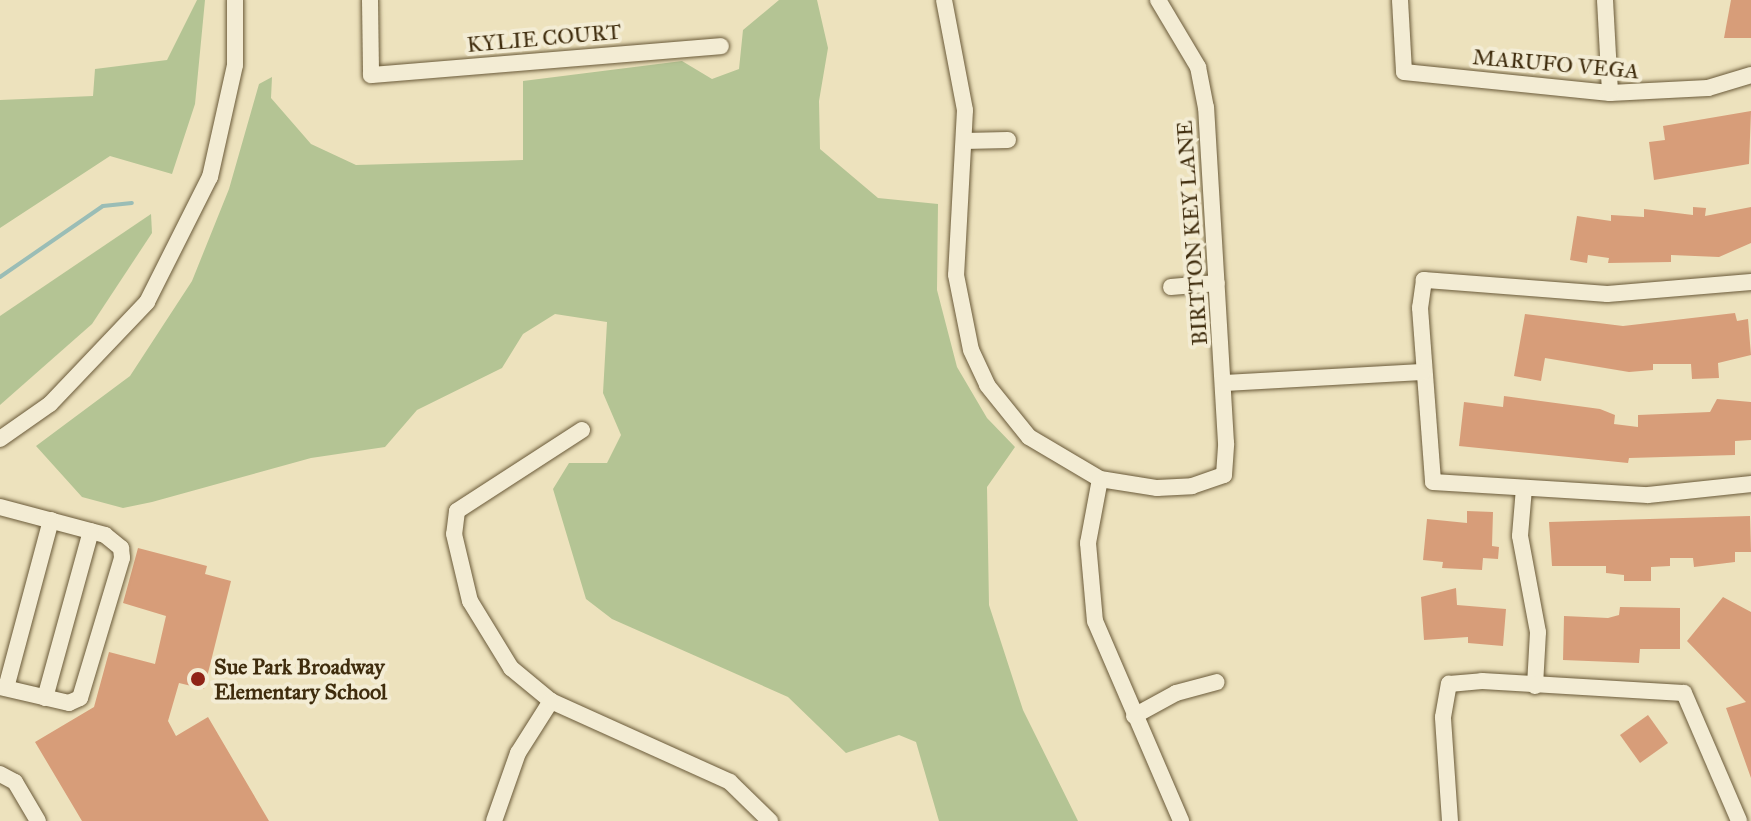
<!DOCTYPE html>
<html>
<head>
<meta charset="utf-8">
<style>
  body { margin:0 }
  #map { position:relative; width:1751px; height:821px; overflow:hidden; background:#ede2bd; font-family:"IM FELL Great Primer",serif }
  div>[style] { position:absolute }
  .green>* { inset:0; background:#b4c494 }
  .stream>* { height:4px; margin:-2px; padding:0 2px; transform-origin:2px; border-radius:2px; background:#9abdb6 }
  .building>* { inset:0; background:#d79d79 }
  .roads { filter:drop-shadow(0 0 2px #6a5a39) drop-shadow(0 0 2px #6a5a39) }
  .minor>* { height:16px; margin:-8px; padding:0 8px; transform-origin:8px; border-radius:8px; background:#f3ecd4 }
  .dots>* { width:22px; height:22px; translate:-50% -50%; box-sizing:border-box; border:4px solid #f3ecd4; border-radius:50% }
  span { translate:-50% -50%; white-space:nowrap; text-align:center; line-height:1.15; -webkit-text-stroke:8px #f3ecd4; paint-order:stroke }
  .street-label { font-size:22px; color:#3f2c0d }
  .poi-label { font-size:22px; color:#3f2c0d; font-weight:700 }
  .left { translate:0 -50%; text-align:left }
</style>
</head>
<body>
<div id="map">
  <div class="green">
    <i style="clip-path:polygon(197px 0,205px 0,195px 104px,172px 174px,110px 156px,0 228px,0 100px,93px 96px,95px 69px,167px 60px)"></i>
    <i style="clip-path:polygon(779px 0,817px 0,828px 48px,819px 101px,820px 149px,878px 198px,938px 204px,937px 290px,957px 367px,987px 418px,1015px 447px,987px 487px,989px 605px,1023px 710px,1078px 821px,939px 821px,916px 742px,899px 735px,846px 753px,788px 697px,612px 619px,586px 599px,553px 489px,569px 463px,607px 463px,621px 435px,603px 393px,607px 322px,555px 314px,523px 334px,502px 368px,417px 410px,385px 447px,311px 458px,152px 502px,123px 508px,82px 497px,36px 446px,130px 376px,192px 281px,229px 189px,259px 84px,272px 77px,271px 98px,311px 144px,356px 165px,523px 160px,523px 81px,682px 61px,712px 79px,739px 69px,743px 30px)"></i>
    <i style="clip-path:polygon(151px 214px,152px 233px,92px 324px,0 405px,0 316px)"></i>
  </div>
  <div class="stream">
    <i style="left:0;top:277px;width:125px;rotate:-34.6deg"></i>
    <i style="left:103px;top:206px;width:29px;rotate:-6deg"></i>
  </div>
  <div class="building">
    <i style="clip-path:polygon(1731px 0,1751px 0,1751px 38px,1724px 38px)"></i>
    <i style="clip-path:polygon(1751px 111px,1749px 164px,1654px 180px,1649px 142px,1665px 140px,1663px 126px)"></i>
    <i style="clip-path:polygon(1693px 207px,1706px 208px,1705px 216px,1751px 207px,1751px 243px,1719px 257px,1671px 255px,1671px 262px,1608px 263px,1609px 258px,1588px 255px,1587px 263px,1570px 260px,1577px 216px,1611px 221px,1611px 215px,1644px 217px,1644px 209px,1693px 215px)"></i>
    <i style="clip-path:polygon(1735px 313px,1737px 321px,1748px 319px,1751px 355px,1718px 363px,1719px 378px,1692px 379px,1691px 364px,1653px 364px,1653px 370px,1629px 372px,1545px 358px,1541px 381px,1514px 376px,1525px 314px,1623px 326px)"></i>
    <i style="clip-path:polygon(1504px 396px,1600px 409px,1615px 415px,1614px 424px,1638px 427px,1638px 415px,1710px 412px,1717px 399px,1751px 402px,1751px 440px,1735px 441px,1735px 455px,1629px 458px,1628px 463px,1459px 446px,1464px 402px,1503px 407px)"></i>
    <i style="clip-path:polygon(1467px 511px,1493px 512px,1492px 546px,1499px 547px,1498px 559px,1483px 558px,1482px 570px,1442px 568px,1443px 562px,1423px 560px,1427px 519px,1467px 523px)"></i>
    <i style="clip-path:polygon(1750px 516px,1751px 552px,1735px 552px,1735px 562px,1694px 567px,1693px 558px,1670px 558px,1670px 566px,1651px 567px,1651px 581px,1624px 581px,1624px 575px,1606px 573px,1606px 566px,1552px 566px,1549px 522px)"></i>
    <i style="clip-path:polygon(138px 548px,207px 566px,205px 574px,231px 581px,204px 689px,179px 683px,168px 721px,176px 736px,208px 717px,269px 821px,82px 821px,35px 742px,94px 707px,109px 652px,155px 664px,166px 616px,123px 603px)"></i>
    <i style="clip-path:polygon(1456px 588px,1457px 605px,1506px 609px,1503px 646px,1468px 643px,1468px 637px,1424px 640px,1421px 597px)"></i>
    <i style="clip-path:polygon(1723px 597px,1751px 612px,1751px 778px,1726px 708px,1746px 702px,1687px 641px)"></i>
    <i style="clip-path:polygon(1620px 607px,1680px 608px,1680px 649px,1640px 649px,1639px 663px,1563px 660px,1564px 616px,1608px 618px,1619px 615px)"></i>
    <i style="clip-path:polygon(1648px 715px,1668px 743px,1640px 763px,1620px 735px)"></i>
  </div>
  <div class="roads">
    <div class="minor">
      <i style="left:370px;top:0;width:75px;rotate:89.2deg"></i>
      <i style="left:371px;top:75px;width:351px;rotate:-4.7deg"></i>
      <i style="left:944px;top:0;width:112px;rotate:79.2deg"></i>
      <i style="left:965px;top:110px;width:165px;rotate:93.1deg"></i>
      <i style="left:956px;top:275px;width:76px;rotate:78.7deg"></i>
      <i style="left:971px;top:350px;width:38px;rotate:65deg"></i>
      <i style="left:987px;top:385px;width:67px;rotate:51.1deg"></i>
      <i style="left:1029px;top:437px;width:82px;rotate:30.6deg"></i>
      <i style="left:1100px;top:479px;width:58px;rotate:9deg"></i>
      <i style="left:1157px;top:488px;width:35px;rotate:-3deg"></i>
      <i style="left:1192px;top:486px;width:34px;rotate:-19deg"></i>
      <i style="left:1224px;top:475px;width:32px;rotate:-86deg"></i>
      <i style="left:1226px;top:443px;width:336px;rotate:-93.4deg"></i>
      <i style="left:1206px;top:108px;width:42px;rotate:-101deg"></i>
      <i style="left:1198px;top:67px;width:78px;rotate:-120.8deg"></i>
      <i style="left:1400px;top:0;width:72px;rotate:86.8deg"></i>
      <i style="left:1404px;top:72px;width:207px;rotate:5.8deg"></i>
      <i style="left:1610px;top:93px;width:98px;rotate:-2.9deg"></i>
      <i style="left:1708px;top:88px;width:45px;rotate:-16.8deg"></i>
      <i style="left:1605px;top:0;width:93px;rotate:86.9deg"></i>
      <i style="left:964px;top:141px;width:44px;rotate:-1.3deg"></i>
      <i style="left:1751px;top:282px;width:144px;rotate:175.2deg"></i>
      <i style="left:1607px;top:294px;width:184px;rotate:-175.6deg"></i>
      <i style="left:1424px;top:280px;width:28px;rotate:98deg"></i>
      <i style="left:1420px;top:308px;width:174px;rotate:85.7deg"></i>
      <i style="left:1433px;top:482px;width:215px;rotate:3.5deg"></i>
      <i style="left:1648px;top:495px;width:104px;rotate:-6.1deg"></i>
      <i style="left:1171px;top:287px;width:46px;rotate:-5deg"></i>
      <i style="left:1224px;top:383px;width:199px;rotate:-3.2deg"></i>
      <i style="left:582px;top:430px;width:149px;rotate:147.1deg"></i>
      <i style="left:457px;top:511px;width:23px;rotate:97deg"></i>
      <i style="left:454px;top:534px;width:69px;rotate:76.6deg"></i>
      <i style="left:470px;top:601px;width:79px;rotate:58.5deg"></i>
      <i style="left:511px;top:668px;width:52px;rotate:39.5deg"></i>
      <i style="left:551px;top:701px;width:196px;rotate:24.3deg"></i>
      <i style="left:730px;top:782px;width:56px;rotate:44.3deg"></i>
      <i style="left:0;top:439px;width:61px;rotate:-35deg"></i>
      <i style="left:50px;top:404px;width:141px;rotate:-46.4deg"></i>
      <i style="left:147px;top:302px;width:140px;rotate:-63.3deg"></i>
      <i style="left:210px;top:177px;width:115px;rotate:-77.4deg"></i>
      <i style="left:235px;top:65px;width:65px;rotate:-90deg"></i>
      <i style="left:1100px;top:479px;width:65px;rotate:100.6deg"></i>
      <i style="left:1088px;top:543px;width:78px;rotate:84.9deg"></i>
      <i style="left:1095px;top:621px;width:218px;rotate:66.7deg"></i>
      <i style="left:1524px;top:488px;width:48px;rotate:94.8deg"></i>
      <i style="left:1520px;top:536px;width:98px;rotate:79.4deg"></i>
      <i style="left:1538px;top:632px;width:54px;rotate:93.2deg"></i>
      <i style="left:0;top:507px;width:109px;rotate:14.9deg"></i>
      <i style="left:105px;top:535px;width:21px;rotate:39deg"></i>
      <i style="left:121px;top:548px;width:10px;rotate:84deg"></i>
      <i style="left:122px;top:558px;width:146px;rotate:106.7deg"></i>
      <i style="left:80px;top:698px;width:12px;rotate:156deg"></i>
      <i style="left:69px;top:703px;width:71px;rotate:-166.9deg"></i>
      <i style="left:6px;top:688px;width:174px;rotate:-75deg"></i>
      <i style="left:45px;top:698px;width:173px;rotate:-74.6deg"></i>
      <i style="left:1134px;top:716px;width:48px;rotate:-28.7deg"></i>
      <i style="left:1176px;top:693px;width:42px;rotate:-15deg"></i>
      <i style="left:0;top:774px;width:17px;rotate:28deg"></i>
      <i style="left:15px;top:782px;width:45px;rotate:59.5deg"></i>
      <i style="left:494px;top:821px;width:72px;rotate:-70.6deg"></i>
      <i style="left:518px;top:753px;width:62px;rotate:-57.6deg"></i>
      <i style="left:1450px;top:821px;width:104px;rotate:-93.9deg"></i>
      <i style="left:1443px;top:717px;width:34px;rotate:-80deg"></i>
      <i style="left:1449px;top:684px;width:33px;rotate:-5deg"></i>
      <i style="left:1482px;top:681px;width:202px;rotate:3.4deg"></i>
      <i style="left:1684px;top:693px;width:139px;rotate:66.7deg"></i>
    </div>
  </div>
  <div class="dots">
    <i style="left:198px;top:679px;background:#8f2418"></i>
  </div>
  <div class="street-label">
    <span style="left:544px;top:38px;rotate:-5deg">KYLIE COURT</span>
    <span style="left:1556px;top:64px;rotate:5deg">MARUFO VEGA</span>
    <span style="left:1192px;top:233px;rotate:-94deg">BIRTTON KEY LANE</span>
  </div>
  <div class="poi-label">
    <span class="left" style="left:214px;top:679px">Sue Park Broadway<br>Elementary School</span>
  </div>
</div>
</body>
</html>
